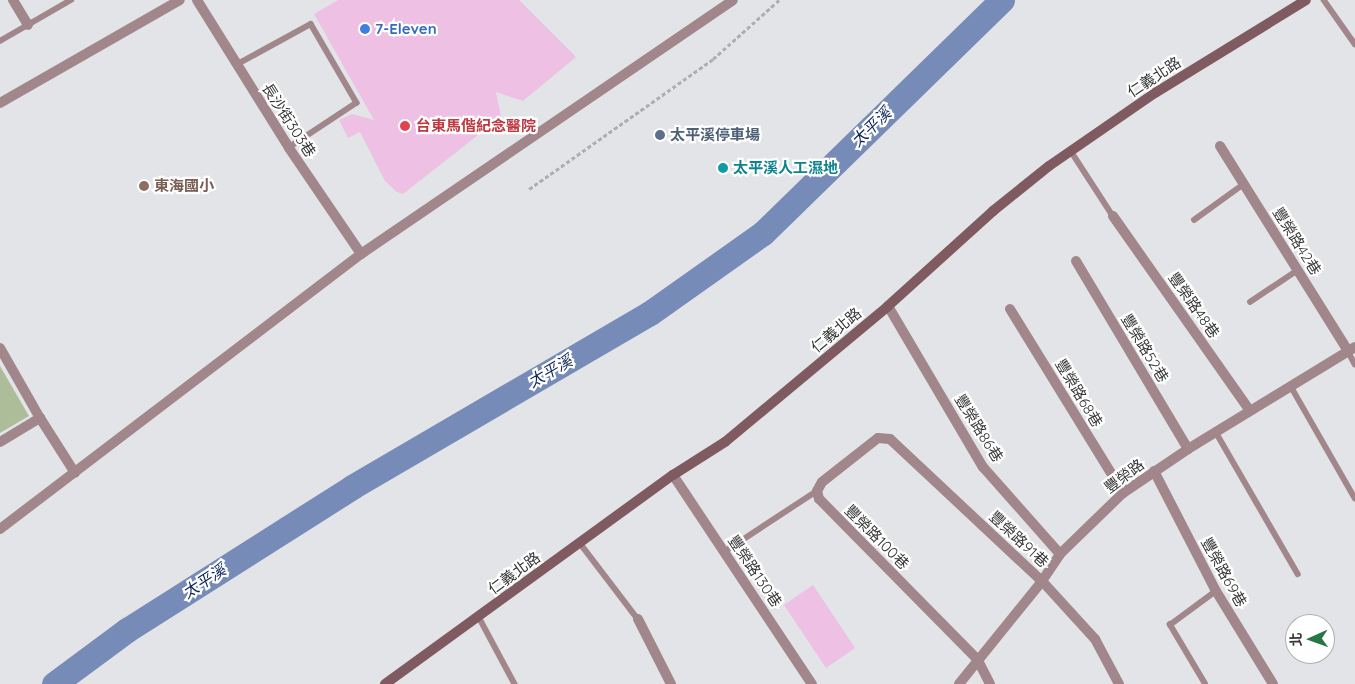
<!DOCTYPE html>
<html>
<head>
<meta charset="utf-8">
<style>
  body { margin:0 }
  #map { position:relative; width:1355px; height:684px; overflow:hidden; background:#e3e4e7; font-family:Quicksand,"Noto Sans TC",sans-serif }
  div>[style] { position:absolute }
  .green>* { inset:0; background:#adbd9a }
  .river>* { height:25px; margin:-12.5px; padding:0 12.5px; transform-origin:12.5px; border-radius:12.5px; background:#768bb7 }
  .building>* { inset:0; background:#edc0e4 }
  .path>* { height:2.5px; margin-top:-1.25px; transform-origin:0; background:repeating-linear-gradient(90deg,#adaeb0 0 4px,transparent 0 6.5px) }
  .lane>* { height:5.5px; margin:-2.75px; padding:0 2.75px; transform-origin:2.75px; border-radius:2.75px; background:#a1878b }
  .street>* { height:10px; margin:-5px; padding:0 5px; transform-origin:5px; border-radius:5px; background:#a1878b }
  .secondary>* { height:10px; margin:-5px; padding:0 5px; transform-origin:5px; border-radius:5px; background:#7f5b61 }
  .dots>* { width:14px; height:14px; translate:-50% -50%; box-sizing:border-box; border:2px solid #fff; border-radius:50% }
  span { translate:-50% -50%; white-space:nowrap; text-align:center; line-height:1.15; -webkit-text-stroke:4.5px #fff; paint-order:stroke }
  .shop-label { font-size:15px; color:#366cbe; font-weight:700 }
  .left { translate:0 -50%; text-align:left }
  .street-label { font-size:15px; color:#363637 }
  .health-label { font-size:15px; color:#be3a42; font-weight:700 }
  .service-label { font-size:15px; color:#4e5e75; font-weight:700 }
  .culture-label { font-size:15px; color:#0d838f; font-weight:700 }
  .education-label { font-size:15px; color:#785e54; font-weight:700 }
  .water-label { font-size:16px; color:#0f265b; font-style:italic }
  .north { position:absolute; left:1285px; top:614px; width:50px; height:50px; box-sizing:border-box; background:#fff; border:1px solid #afafaf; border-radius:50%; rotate:268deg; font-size:14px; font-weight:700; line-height:20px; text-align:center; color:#363637 }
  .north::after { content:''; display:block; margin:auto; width:18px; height:22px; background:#277646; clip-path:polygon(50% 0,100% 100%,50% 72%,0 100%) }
</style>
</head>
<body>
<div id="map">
  <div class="green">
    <i style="clip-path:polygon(0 366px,29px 416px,0 433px)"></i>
  </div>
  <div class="river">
    <i style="left:54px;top:684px;width:91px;rotate:-36.5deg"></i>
    <i style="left:127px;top:630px;width:267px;rotate:-32.4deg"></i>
    <i style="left:352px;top:487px;width:345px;rotate:-30.3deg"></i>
    <i style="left:650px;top:313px;width:138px;rotate:-35.3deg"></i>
    <i style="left:763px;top:233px;width:334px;rotate:-44.3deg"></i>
  </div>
  <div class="building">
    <i style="clip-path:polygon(338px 0,519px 0,576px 57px,523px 101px,496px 92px,501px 117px,403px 194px,397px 192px,385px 181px,360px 132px,348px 138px,339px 120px,352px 114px,374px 120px,314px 14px)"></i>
    <i style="clip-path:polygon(813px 585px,855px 648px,826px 668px,784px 605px)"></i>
  </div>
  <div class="path">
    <i style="left:529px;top:189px;width:225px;rotate:-35.2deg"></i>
    <i style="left:713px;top:59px;width:89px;rotate:-41.8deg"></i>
  </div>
  <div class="lane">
    <i style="left:1324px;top:0;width:54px;rotate:54.8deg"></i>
    <i style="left:0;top:41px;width:82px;rotate:-30deg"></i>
    <i style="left:236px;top:65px;width:85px;rotate:-28.7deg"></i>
    <i style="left:311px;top:24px;width:91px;rotate:59.8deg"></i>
    <i style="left:357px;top:103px;width:82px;rotate:146.5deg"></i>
    <i style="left:1071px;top:151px;width:77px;rotate:57.1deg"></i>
    <i style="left:1194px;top:220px;width:62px;rotate:-35.8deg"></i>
    <i style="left:1250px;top:302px;width:58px;rotate:-33.7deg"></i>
    <i style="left:1348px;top:351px;width:15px;rotate:62deg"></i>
    <i style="left:1292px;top:388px;width:127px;rotate:60.2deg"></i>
    <i style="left:1216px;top:432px;width:164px;rotate:60deg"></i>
    <i style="left:580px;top:543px;width:96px;rotate:52.7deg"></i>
    <i style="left:724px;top:552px;width:111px;rotate:-33.3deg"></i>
    <i style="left:479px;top:617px;width:76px;rotate:61.8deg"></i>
    <i style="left:1205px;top:684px;width:69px;rotate:-120.7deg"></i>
    <i style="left:1170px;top:625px;width:57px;rotate:-36.5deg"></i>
  </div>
  <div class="street">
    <i style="left:13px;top:0;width:29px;rotate:59deg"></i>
    <i style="left:197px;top:0;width:174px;rotate:58.1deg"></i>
    <i style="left:289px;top:148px;width:128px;rotate:55.8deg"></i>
    <i style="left:0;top:103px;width:207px;rotate:-29.8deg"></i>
    <i style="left:1220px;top:146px;width:242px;rotate:58deg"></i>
    <i style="left:1113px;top:216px;width:238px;rotate:54.9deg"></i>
    <i style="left:1076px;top:261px;width:219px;rotate:59.2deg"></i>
    <i style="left:888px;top:306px;width:187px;rotate:59.5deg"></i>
    <i style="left:983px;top:467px;width:116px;rotate:48.5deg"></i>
    <i style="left:1010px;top:309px;width:216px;rotate:58.4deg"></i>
    <i style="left:0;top:348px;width:81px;rotate:60.3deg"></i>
    <i style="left:40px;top:418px;width:65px;rotate:57.5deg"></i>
    <i style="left:0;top:442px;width:47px;rotate:-31deg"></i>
    <i style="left:1154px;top:471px;width:135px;rotate:62.7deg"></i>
    <i style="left:1216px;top:591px;width:109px;rotate:58.5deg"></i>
    <i style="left:673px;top:475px;width:251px;rotate:56.4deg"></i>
    <i style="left:0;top:529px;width:454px;rotate:-37.3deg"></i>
    <i style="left:361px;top:254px;width:450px;rotate:-34.3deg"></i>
    <i style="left:638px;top:619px;width:73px;rotate:63.1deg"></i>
    <i style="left:959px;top:684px;width:132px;rotate:-51.1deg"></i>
    <i style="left:1042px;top:581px;width:32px;rotate:-56deg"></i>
    <i style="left:1060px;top:554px;width:88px;rotate:-44.1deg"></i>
    <i style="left:1123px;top:493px;width:78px;rotate:-34.1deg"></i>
    <i style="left:1188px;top:449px;width:196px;rotate:-31.4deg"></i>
    <i style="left:990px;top:684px;width:28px;rotate:-117deg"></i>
    <i style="left:977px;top:659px;width:225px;rotate:-134.6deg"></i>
    <i style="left:819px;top:499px;width:8px;rotate:-104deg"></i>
    <i style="left:817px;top:491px;width:10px;rotate:-61deg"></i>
    <i style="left:822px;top:482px;width:71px;rotate:-38.2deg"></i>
    <i style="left:878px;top:438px;width:12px;rotate:5deg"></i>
    <i style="left:890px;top:439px;width:208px;rotate:43.1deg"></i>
    <i style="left:1042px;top:581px;width:79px;rotate:47.6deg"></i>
    <i style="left:1095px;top:639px;width:51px;rotate:61.9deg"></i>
  </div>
  <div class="secondary">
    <i style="left:385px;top:684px;width:356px;rotate:-36deg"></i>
    <i style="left:673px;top:475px;width:62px;rotate:-32.4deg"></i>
    <i style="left:725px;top:442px;width:212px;rotate:-39.8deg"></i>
    <i style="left:888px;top:306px;width:142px;rotate:-42.1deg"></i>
    <i style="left:993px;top:211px;width:72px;rotate:-38.8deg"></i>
    <i style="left:1049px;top:166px;width:129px;rotate:-34.6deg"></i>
    <i style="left:1155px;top:93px;width:177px;rotate:-31.6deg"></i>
  </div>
  <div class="dots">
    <i style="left:365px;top:29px;background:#3f7fe0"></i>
    <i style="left:405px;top:126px;background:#e0444e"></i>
    <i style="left:660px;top:135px;background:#5c6f8a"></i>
    <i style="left:723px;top:168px;background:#0f9aa8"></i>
    <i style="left:144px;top:186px;background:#8d6e63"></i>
  </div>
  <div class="shop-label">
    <span class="left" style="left:375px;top:29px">7-Eleven</span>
  </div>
  <div class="street-label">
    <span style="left:1154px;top:77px;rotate:-33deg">仁義北路</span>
    <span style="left:289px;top:120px;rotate:57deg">長沙街303巷</span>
    <span style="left:1297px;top:241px;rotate:58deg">豐榮路42巷</span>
    <span style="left:1194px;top:305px;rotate:55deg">豐榮路48巷</span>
    <span style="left:836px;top:330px;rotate:-40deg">仁義北路</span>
    <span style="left:1145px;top:348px;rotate:59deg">豐榮路52巷</span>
    <span style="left:1079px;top:393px;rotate:59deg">豐榮路68巷</span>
    <span style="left:979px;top:428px;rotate:58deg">豐榮路86巷</span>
    <span style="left:1124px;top:476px;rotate:-37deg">豐榮路</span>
    <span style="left:877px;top:537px;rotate:45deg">豐榮路100巷</span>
    <span style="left:1019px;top:539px;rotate:43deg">豐榮路91巷</span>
    <span style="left:755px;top:571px;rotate:56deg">豐榮路130巷</span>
    <span style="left:1224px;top:572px;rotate:61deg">豐榮路69巷</span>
    <span style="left:514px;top:573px;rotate:-36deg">仁義北路</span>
  </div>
  <div class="health-label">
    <span class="left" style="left:416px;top:126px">台東馬偕紀念醫院</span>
  </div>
  <div class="service-label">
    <span class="left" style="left:670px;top:135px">太平溪停車場</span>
  </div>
  <div class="culture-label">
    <span class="left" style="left:733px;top:168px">太平溪人工濕地</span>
  </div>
  <div class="education-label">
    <span class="left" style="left:154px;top:186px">東海國小</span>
  </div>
  <div class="water-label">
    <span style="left:871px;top:127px;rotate:-44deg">太平溪</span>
    <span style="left:550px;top:371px;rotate:-30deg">太平溪</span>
    <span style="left:204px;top:581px;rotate:-33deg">太平溪</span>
  </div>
  <div class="north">北</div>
</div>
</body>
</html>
